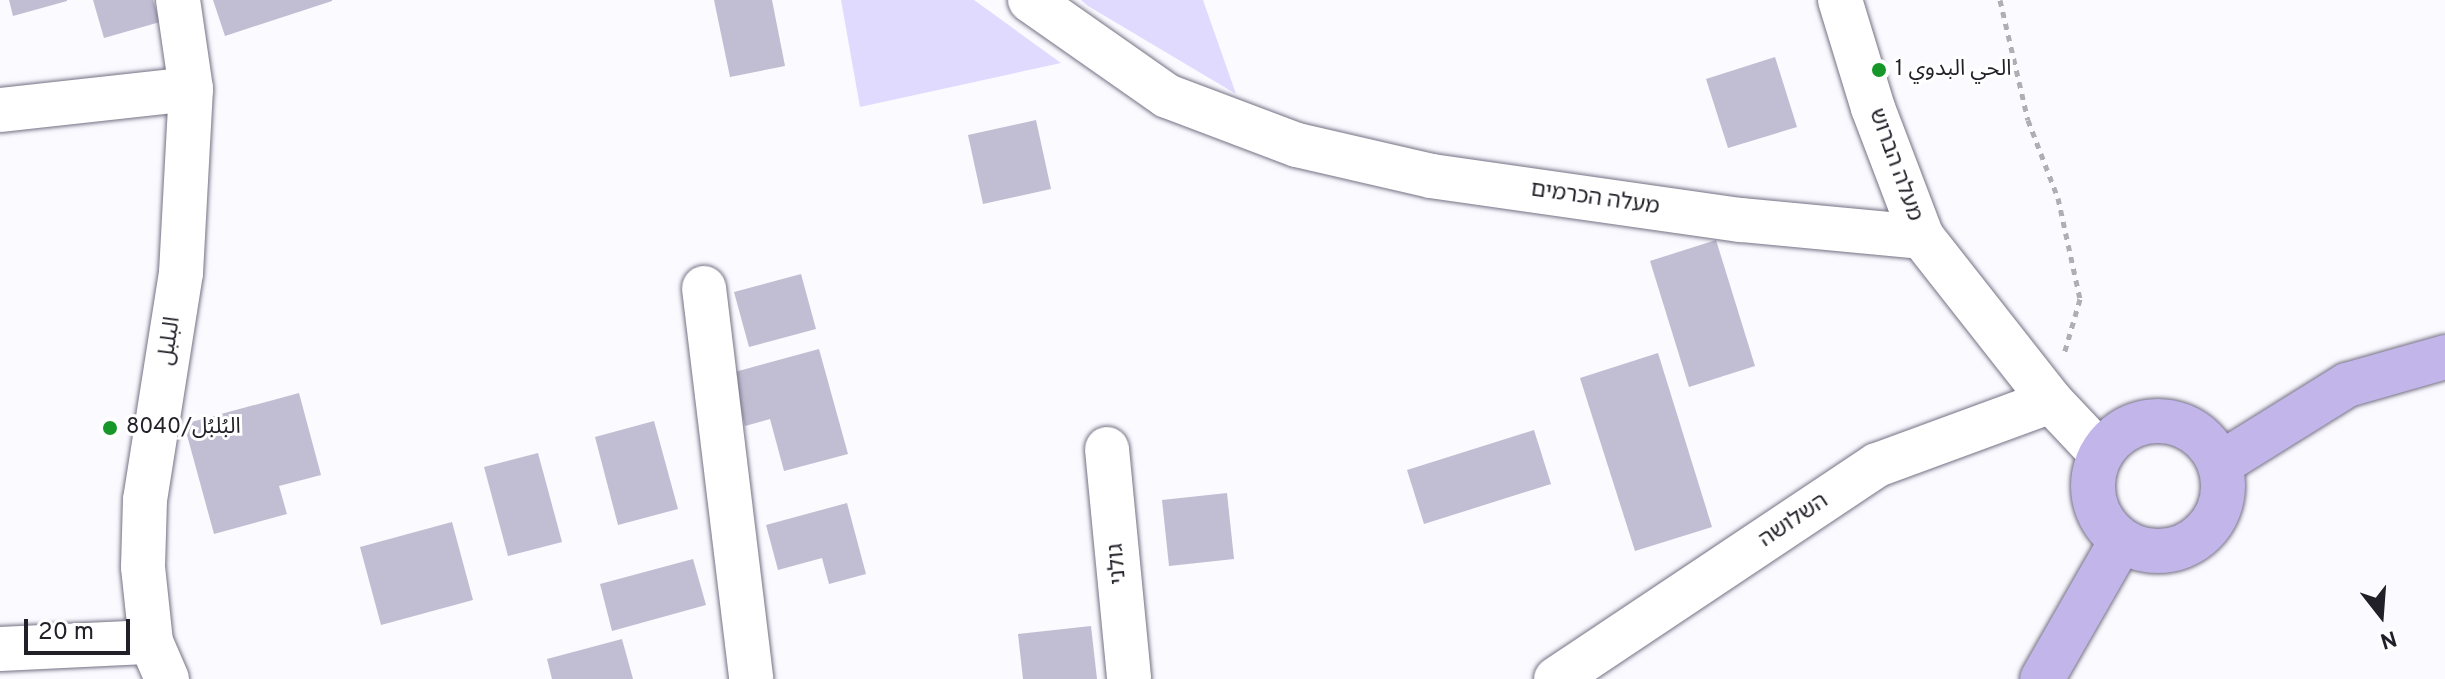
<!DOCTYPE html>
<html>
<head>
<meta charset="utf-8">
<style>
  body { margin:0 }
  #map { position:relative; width:2445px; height:679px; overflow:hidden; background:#fbfaff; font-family:Overpass,"Noto Sans Arabic","Noto Sans Hebrew",sans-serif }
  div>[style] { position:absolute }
  .green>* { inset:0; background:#e1daff }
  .building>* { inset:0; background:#c1bdd2 }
  .path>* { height:5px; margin-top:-2.5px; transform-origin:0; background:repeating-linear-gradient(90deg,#afaeb4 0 6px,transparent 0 12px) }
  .roads { filter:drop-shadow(0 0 2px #757184) drop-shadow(0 0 2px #757184) }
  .minor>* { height:44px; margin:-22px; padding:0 22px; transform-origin:22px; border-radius:22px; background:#fff }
  .major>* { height:44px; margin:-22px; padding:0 22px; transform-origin:22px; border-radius:22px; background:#c2b5e9 }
  .major>.ring { margin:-22px; padding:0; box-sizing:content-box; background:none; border:44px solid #c2b5e9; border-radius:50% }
  .dots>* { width:22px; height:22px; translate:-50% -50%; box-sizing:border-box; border:4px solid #fff; border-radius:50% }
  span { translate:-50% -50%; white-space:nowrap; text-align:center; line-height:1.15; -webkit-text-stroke:6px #fff; paint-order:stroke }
  .poi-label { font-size:22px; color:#211f27 }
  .left { translate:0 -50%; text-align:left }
  .street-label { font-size:22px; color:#211f27 }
  .north { position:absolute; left:2341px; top:575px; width:80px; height:80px; -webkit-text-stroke:6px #fff; paint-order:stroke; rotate:163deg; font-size:22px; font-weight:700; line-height:32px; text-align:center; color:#211f27 }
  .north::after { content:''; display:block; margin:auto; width:28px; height:36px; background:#211f27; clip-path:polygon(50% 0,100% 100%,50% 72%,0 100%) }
  .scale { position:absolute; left:24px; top:619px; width:106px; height:36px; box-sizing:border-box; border:4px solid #211f27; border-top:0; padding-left:10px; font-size:24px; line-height:28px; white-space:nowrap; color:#211f27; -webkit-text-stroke:6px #fff; paint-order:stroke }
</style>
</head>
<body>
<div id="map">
  <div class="green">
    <i style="clip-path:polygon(841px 0,974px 0,1061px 63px,860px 107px)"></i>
    <i style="clip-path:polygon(1081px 0,1203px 0,1236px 94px,1088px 6px)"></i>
  </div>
  <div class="building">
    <i style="clip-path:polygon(9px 0,67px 0,67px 1px,13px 16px)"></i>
    <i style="clip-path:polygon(93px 0,153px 0,160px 22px,104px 38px)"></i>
    <i style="clip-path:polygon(213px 0,332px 0,332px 1px,225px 36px)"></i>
    <i style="clip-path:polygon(714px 0,772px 0,785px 66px,730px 77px)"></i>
    <i style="clip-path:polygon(1775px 57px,1797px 127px,1728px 148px,1706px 79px)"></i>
    <i style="clip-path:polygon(1036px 120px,1051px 189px,983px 204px,968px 135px)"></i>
    <i style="clip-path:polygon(1716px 240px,1755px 366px,1689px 387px,1650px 261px)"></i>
    <i style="clip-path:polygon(801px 274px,816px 329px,749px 347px,734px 292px)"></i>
    <i style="clip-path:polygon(819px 349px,848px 454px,784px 471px,770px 419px,745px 426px,731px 373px)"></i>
    <i style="clip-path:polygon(1658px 353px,1712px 527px,1635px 551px,1580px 378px)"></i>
    <i style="clip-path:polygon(299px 393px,321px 475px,279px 486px,287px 514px,214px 534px,184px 424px)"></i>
    <i style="clip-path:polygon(654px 421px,678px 509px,618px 525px,595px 437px)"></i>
    <i style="clip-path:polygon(1534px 430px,1551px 484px,1424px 524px,1407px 470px)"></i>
    <i style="clip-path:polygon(538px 453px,562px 542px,508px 556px,484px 467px)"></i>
    <i style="clip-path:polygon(1227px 493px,1234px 559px,1169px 566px,1162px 500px)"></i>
    <i style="clip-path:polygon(847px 503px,866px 574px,829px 584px,822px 558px,778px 570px,766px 525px)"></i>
    <i style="clip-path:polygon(452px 522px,473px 600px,381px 625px,360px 547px)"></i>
    <i style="clip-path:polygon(693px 559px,706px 605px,612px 631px,600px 584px)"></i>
    <i style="clip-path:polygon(1091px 626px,1097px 679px,1023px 679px,1018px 634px)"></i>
    <i style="clip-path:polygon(622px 639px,633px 679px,552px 679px,547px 659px)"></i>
  </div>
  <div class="path">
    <i style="left:2000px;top:0;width:123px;rotate:76.9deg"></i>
    <i style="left:2028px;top:120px;width:84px;rotate:69deg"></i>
    <i style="left:2058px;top:198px;width:103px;rotate:77.7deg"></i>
    <i style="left:2080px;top:299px;width:57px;rotate:106.2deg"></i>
  </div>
  <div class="roads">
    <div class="minor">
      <i style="left:1030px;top:0;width:167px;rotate:35deg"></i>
      <i style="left:1167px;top:96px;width:139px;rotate:20.7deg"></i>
      <i style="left:1297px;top:145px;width:138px;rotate:13deg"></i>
      <i style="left:1431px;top:176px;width:313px;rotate:8.1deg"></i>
      <i style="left:1741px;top:220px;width:182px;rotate:5.4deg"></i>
      <i style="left:1840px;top:0;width:113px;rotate:73deg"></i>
      <i style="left:1873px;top:108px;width:138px;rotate:69.2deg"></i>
      <i style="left:1922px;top:237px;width:209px;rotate:51.8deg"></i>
      <i style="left:2051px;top:401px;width:71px;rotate:46.7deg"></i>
      <i style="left:0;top:110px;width:192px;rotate:-6.3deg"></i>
      <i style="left:704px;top:288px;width:394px;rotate:83.1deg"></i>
      <i style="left:1107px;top:449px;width:231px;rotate:84.5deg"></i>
      <i style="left:0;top:649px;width:151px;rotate:-2.7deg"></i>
      <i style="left:167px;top:679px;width:40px;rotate:-113.4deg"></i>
      <i style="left:151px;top:642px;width:75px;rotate:-96.1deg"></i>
      <i style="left:143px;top:567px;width:67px;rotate:-88.3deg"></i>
      <i style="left:145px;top:500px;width:230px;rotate:-81deg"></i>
      <i style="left:181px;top:273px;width:184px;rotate:-86.9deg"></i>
      <i style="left:191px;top:89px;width:90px;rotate:-98.3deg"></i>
      <i style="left:1556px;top:679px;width:386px;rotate:-33.7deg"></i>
      <i style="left:1877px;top:465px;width:185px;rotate:-20.2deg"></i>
    </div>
    <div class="major">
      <i class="ring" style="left:2093px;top:421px;width:86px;height:86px"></i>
      <i style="left:2220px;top:464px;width:150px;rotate:-31.9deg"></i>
      <i style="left:2347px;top:385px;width:102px;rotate:-15.9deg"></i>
      <i style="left:2042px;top:679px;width:159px;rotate:-60.2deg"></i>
    </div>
  </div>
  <div class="dots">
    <i style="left:1879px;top:70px;background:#179629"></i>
    <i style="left:110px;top:428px;background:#179629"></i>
  </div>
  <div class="poi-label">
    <span class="left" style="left:1895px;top:70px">الحي البدوي 1</span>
    <span class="left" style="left:126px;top:428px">البُلبُل/8040</span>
  </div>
  <div class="street-label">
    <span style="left:1895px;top:165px;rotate:70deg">מעלה הברוש</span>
    <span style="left:1595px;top:199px;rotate:8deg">מעלה הכרמים</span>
    <span style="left:170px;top:341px;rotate:-81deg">البلبل</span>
    <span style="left:1794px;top:521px;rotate:-34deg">השלושה</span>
    <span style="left:1118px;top:564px;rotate:-95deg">גולני</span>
  </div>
  <div class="north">N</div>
  <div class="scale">20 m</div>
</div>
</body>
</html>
